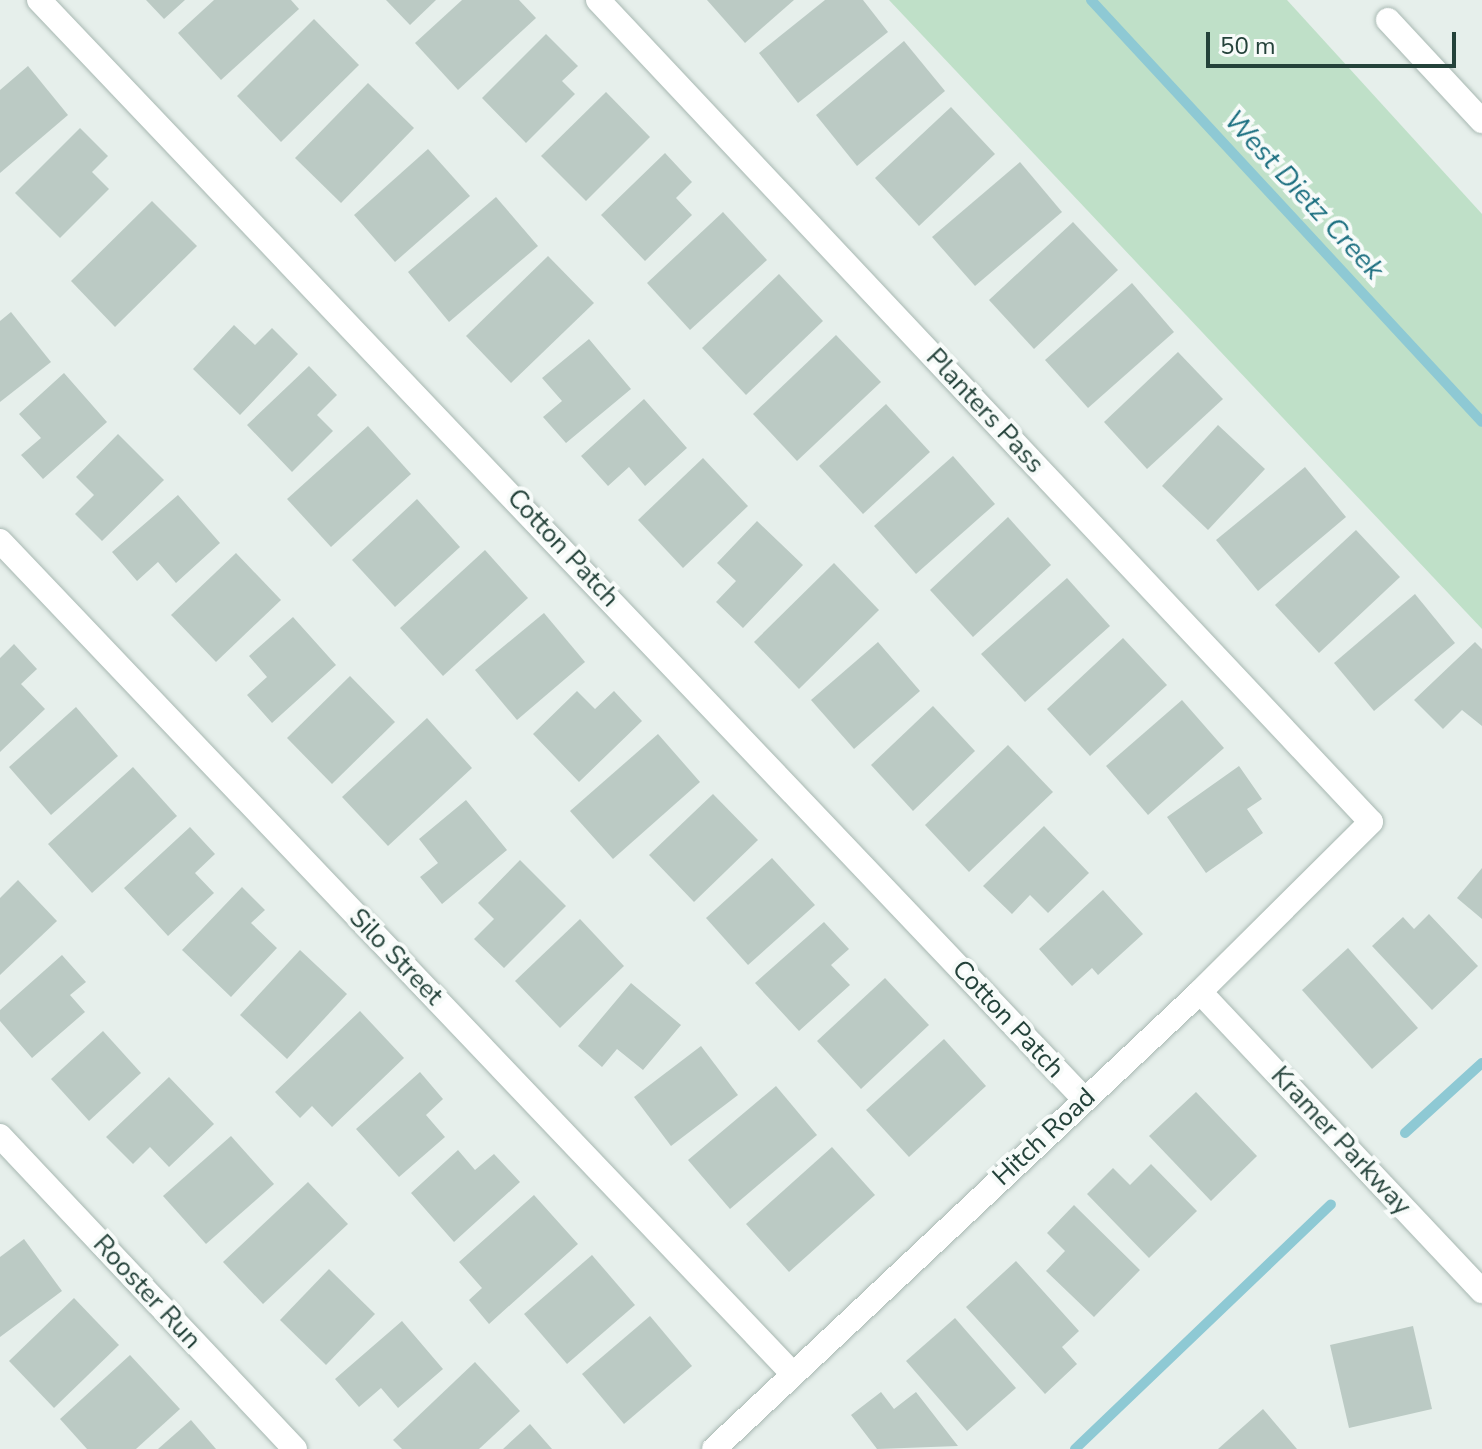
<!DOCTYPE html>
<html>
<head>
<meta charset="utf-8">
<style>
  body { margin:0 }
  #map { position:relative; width:1482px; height:1449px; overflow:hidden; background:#e6efeb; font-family:"Nunito Sans",sans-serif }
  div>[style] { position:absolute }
  .green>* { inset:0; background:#bfe0c8 }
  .stream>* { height:10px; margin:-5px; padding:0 5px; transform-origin:5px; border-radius:5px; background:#8ec9d4 }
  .building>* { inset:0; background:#bbcac4 }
  .roads { filter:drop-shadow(0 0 2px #a8b8b2) drop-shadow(0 0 2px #a8b8b2) }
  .minor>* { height:24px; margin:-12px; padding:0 12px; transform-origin:12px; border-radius:12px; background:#fff }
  span { translate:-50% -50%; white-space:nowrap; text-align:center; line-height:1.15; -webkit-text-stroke:8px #f7fbf9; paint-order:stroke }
  .street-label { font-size:26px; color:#24423a }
  .water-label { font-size:28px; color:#1c6f80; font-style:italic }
  .scale { position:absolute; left:1206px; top:32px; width:250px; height:36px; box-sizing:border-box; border:4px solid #24423a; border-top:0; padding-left:10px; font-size:24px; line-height:28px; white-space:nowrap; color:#24423a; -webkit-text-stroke:6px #f7fbf9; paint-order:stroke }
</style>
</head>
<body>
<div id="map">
  <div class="green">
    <i style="clip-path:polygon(889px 0,1287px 0,1482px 214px,1482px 629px)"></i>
  </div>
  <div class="stream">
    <i style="left:1091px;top:0;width:575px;rotate:47.18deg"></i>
    <i style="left:1405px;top:1133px;width:104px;rotate:-42.3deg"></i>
    <i style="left:1075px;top:1449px;width:354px;rotate:-43.7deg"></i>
  </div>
  <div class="building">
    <i style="clip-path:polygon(146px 0,185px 0,164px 19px)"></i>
    <i style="clip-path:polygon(214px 0,291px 0,299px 9px,221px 80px,178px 33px)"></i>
    <i style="clip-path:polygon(386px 0,436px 0,410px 25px)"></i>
    <i style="clip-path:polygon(462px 0,519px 0,536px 18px,458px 90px,415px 43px)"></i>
    <i style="clip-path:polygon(707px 0,794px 0,745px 43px)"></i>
    <i style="clip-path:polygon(825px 0,863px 0,888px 32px,798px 103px,759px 53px)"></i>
    <i style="clip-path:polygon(314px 19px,359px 65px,281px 142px,237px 96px)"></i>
    <i style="clip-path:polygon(546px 34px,578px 66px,562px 81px,575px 94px,526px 143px,482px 98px)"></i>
    <i style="clip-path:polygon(904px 41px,945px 91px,857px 166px,816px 115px)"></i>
    <i style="clip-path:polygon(28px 66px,68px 115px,0 173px,0 90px)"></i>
    <i style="clip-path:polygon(368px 83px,414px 128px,341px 203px,295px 158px)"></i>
    <i style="clip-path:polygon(606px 92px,650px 137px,586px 201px,541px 156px)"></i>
    <i style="clip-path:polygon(951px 107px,995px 154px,919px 226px,875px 178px)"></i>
    <i style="clip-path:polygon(80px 128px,108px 156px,92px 172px,109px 189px,60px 238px,15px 193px)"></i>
    <i style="clip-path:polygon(428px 149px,470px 196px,395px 262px,354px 215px)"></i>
    <i style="clip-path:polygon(665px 153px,692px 182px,676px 198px,692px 215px,645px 261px,601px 215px)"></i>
    <i style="clip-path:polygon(1020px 162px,1062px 212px,975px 286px,932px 237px)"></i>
    <i style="clip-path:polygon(496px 197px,538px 246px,449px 322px,408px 272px)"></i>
    <i style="clip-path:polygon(152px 201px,197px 246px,115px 327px,71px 281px)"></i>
    <i style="clip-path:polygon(723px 212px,767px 260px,690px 330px,647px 283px)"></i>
    <i style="clip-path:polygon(1073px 222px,1118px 270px,1034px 349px,989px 300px)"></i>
    <i style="clip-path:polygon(548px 256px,594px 303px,511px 383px,466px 336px)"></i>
    <i style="clip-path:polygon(779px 274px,823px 321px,746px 395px,702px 348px)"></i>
    <i style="clip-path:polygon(1132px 283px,1174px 332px,1088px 408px,1045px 360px)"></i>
    <i style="clip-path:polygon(11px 312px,51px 362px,0 402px,0 321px)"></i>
    <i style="clip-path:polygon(234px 325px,255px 345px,272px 328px,298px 354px,240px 415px,193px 369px)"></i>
    <i style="clip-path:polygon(836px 335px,881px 382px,797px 461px,753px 414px)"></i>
    <i style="clip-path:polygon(589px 339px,631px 389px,566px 443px,543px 417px,562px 401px,542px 378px)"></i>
    <i style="clip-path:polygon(1178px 352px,1223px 399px,1147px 469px,1104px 422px)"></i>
    <i style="clip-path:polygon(309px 366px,337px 395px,317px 415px,333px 431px,292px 472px,247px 425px)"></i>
    <i style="clip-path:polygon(64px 373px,107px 422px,43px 479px,21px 455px,41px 438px,19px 414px)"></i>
    <i style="clip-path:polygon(644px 399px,687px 448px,645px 486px,629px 467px,608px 486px,581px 456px)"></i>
    <i style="clip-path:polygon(886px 404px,930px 452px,863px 514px,819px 466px)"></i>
    <i style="clip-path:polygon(1218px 425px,1265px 469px,1208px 530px,1162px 486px)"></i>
    <i style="clip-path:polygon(368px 426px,411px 474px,331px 547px,287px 499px)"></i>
    <i style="clip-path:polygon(118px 434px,164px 480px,102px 541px,75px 514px,94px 495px,76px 477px)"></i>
    <i style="clip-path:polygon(953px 456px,995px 504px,916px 574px,874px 526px)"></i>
    <i style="clip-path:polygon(703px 458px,748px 506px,683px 568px,638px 520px)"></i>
    <i style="clip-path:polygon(1305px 467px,1346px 517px,1258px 591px,1216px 540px)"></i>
    <i style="clip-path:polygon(178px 495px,220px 543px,176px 583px,158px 562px,137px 581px,112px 552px)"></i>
    <i style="clip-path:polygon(417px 499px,460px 547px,395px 607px,352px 560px)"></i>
    <i style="clip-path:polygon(1008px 517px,1051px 565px,973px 637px,930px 590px)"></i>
    <i style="clip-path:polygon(757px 521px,803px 565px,743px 628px,716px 602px,736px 581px,717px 563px)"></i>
    <i style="clip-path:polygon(1356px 530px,1400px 577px,1319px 653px,1275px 605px)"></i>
    <i style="clip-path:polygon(485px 550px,528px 598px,443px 676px,400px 628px)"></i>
    <i style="clip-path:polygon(236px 553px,281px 600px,216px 662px,171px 615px)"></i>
    <i style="clip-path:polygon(834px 563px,879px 610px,799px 689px,754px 642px)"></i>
    <i style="clip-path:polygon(1067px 578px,1110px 626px,1025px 702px,981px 654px)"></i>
    <i style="clip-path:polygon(1415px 594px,1455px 643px,1374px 711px,1334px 663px)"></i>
    <i style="clip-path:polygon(544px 613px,585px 662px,517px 720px,475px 670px)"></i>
    <i style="clip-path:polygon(293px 617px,336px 665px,272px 723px,247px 695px,267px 677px,249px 656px)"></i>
    <i style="clip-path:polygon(1123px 638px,1167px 685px,1090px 756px,1047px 709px)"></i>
    <i style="clip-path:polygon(878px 642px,920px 691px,854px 749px,811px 700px)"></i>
    <i style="clip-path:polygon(1475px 642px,1482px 649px,1482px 726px,1462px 710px,1443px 729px,1414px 700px)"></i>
    <i style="clip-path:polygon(14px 644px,37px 669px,21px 684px,45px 709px,0 752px,0 658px)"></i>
    <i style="clip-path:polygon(350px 676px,395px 722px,332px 784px,287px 738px)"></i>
    <i style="clip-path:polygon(577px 691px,595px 709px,614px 691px,642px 721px,579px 782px,533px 734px)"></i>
    <i style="clip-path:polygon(1182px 700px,1224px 748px,1148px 815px,1106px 766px)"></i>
    <i style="clip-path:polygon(933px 706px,975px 751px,913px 811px,871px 765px)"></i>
    <i style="clip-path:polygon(76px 707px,118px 756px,51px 815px,9px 767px)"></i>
    <i style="clip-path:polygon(427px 718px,472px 768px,388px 846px,342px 797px)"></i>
    <i style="clip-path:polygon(658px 734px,700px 782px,613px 859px,570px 811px)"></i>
    <i style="clip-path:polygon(1008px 745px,1053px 792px,969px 872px,925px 825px)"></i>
    <i style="clip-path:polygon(1239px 766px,1262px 799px,1247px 809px,1263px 833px,1206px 873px,1167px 817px)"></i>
    <i style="clip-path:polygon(133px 767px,177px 816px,92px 893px,48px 844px)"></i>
    <i style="clip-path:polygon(713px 794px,758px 840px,694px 902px,649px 855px)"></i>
    <i style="clip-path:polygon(466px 800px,507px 850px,442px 904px,420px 877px,438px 863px,419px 839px)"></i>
    <i style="clip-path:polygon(1044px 826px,1089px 873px,1048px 913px,1030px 895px,1012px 914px,983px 886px)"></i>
    <i style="clip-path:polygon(190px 827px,215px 854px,195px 873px,214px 893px,168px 936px,124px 888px)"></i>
    <i style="clip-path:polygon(772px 858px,815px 905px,748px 965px,706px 918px)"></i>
    <i style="clip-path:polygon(520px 860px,566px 906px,504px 968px,474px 939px,494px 919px,478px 903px)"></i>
    <i style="clip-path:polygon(1482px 868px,1482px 919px,1457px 898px)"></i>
    <i style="clip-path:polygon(18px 880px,57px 921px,0 975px,0 898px)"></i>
    <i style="clip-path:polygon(242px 887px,265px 910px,251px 923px,277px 948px,231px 997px,182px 950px)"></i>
    <i style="clip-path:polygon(1103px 890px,1143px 934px,1098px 975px,1092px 968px,1072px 986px,1039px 949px)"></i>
    <i style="clip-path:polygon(1429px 914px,1478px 966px,1432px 1010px,1372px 946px,1403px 917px,1414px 929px)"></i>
    <i style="clip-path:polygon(580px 919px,624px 966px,560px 1028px,515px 981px)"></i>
    <i style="clip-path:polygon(824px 922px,849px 949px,831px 965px,850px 985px,799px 1031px,755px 983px)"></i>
    <i style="clip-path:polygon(1348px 948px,1418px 1028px,1372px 1069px,1302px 990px)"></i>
    <i style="clip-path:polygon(300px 950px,347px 994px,287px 1059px,240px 1015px)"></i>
    <i style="clip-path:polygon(62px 955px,86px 982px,70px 995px,85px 1012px,32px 1058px,0 1021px,0 1010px)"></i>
    <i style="clip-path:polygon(885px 978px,929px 1025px,861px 1089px,817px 1041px)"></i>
    <i style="clip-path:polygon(631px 983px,681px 1025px,643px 1070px,617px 1049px,602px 1067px,578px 1046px)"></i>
    <i style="clip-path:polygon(360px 1011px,404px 1058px,332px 1127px,312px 1106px,300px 1118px,275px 1092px)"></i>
    <i style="clip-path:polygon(103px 1031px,141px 1073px,89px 1121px,51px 1079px)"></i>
    <i style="clip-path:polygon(944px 1039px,986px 1086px,909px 1157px,866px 1110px)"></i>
    <i style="clip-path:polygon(701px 1046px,738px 1095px,671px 1146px,634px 1097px)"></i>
    <i style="clip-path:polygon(420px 1072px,443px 1099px,426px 1115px,445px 1137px,399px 1177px,356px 1129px)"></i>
    <i style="clip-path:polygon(169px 1077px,214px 1124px,169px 1167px,150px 1147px,133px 1164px,106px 1137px)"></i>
    <i style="clip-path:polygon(776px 1086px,817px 1135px,730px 1209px,688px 1160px)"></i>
    <i style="clip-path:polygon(1196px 1092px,1257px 1156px,1211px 1201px,1149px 1136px)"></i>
    <i style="clip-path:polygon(231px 1136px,274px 1184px,206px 1244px,163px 1196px)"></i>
    <i style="clip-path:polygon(832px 1147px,875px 1195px,789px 1272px,746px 1224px)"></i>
    <i style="clip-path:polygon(458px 1150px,475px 1170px,494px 1154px,520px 1182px,454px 1242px,411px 1193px)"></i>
    <i style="clip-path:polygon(1151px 1164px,1197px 1211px,1149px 1258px,1087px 1194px,1113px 1168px,1130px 1185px)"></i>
    <i style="clip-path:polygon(308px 1182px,348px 1224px,263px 1304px,223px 1262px)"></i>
    <i style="clip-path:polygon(534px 1195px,578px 1244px,489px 1324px,469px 1300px,482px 1288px,459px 1262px)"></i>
    <i style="clip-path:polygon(1074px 1205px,1140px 1270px,1094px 1317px,1046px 1271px,1065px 1251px,1047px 1233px)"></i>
    <i style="clip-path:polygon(24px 1239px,62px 1291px,0 1337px,0 1257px)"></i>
    <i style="clip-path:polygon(592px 1255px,635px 1305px,567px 1364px,524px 1314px)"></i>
    <i style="clip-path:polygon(1016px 1261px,1079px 1331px,1062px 1347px,1077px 1364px,1045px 1394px,966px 1307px)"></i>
    <i style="clip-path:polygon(329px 1269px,375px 1314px,326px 1365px,280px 1320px)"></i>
    <i style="clip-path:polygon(74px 1298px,119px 1345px,54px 1408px,9px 1361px)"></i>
    <i style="clip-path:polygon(650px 1316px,692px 1366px,624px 1424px,582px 1374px)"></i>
    <i style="clip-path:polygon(955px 1318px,1016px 1388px,967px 1431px,906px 1361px)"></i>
    <i style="clip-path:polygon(402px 1321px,443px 1369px,398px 1408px,381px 1388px,359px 1407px,335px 1379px)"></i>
    <i style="clip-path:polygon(1413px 1326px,1432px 1409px,1349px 1428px,1330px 1345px)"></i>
    <i style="clip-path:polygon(130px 1355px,180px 1409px,136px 1449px,87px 1449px,60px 1419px)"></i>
    <i style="clip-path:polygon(475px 1362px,520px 1411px,479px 1449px,402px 1449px,393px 1440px)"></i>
    <i style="clip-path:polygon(881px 1392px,894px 1409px,916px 1392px,958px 1446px,877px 1449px,851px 1415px)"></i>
    <i style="clip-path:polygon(1263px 1409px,1297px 1449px,1218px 1449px)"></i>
    <i style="clip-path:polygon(191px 1420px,216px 1449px,158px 1449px)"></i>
    <i style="clip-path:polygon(530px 1424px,552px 1449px,503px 1449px)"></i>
  </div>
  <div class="roads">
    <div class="minor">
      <i style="left:39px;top:0;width:1517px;rotate:46.44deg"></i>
      <i style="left:598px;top:0;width:1128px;rotate:46.76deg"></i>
      <i style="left:1371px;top:822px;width:241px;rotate:135.2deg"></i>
      <i style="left:1200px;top:992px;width:667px;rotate:136.76deg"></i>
      <i style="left:1388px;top:20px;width:138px;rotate:47.1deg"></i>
      <i style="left:0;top:541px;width:1150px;rotate:46.41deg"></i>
      <i style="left:1200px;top:992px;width:411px;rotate:46.7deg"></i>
      <i style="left:0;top:1136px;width:430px;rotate:46.7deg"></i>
    </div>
  </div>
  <div class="street-label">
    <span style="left:985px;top:411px;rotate:47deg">Planters Pass</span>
    <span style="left:563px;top:548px;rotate:47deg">Cotton Patch</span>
    <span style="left:396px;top:957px;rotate:46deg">Silo Street</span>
    <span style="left:1008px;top:1019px;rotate:47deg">Cotton Patch</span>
    <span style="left:1044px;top:1137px;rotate:-43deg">Hitch Road</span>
    <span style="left:1341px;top:1141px;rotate:47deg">Kramer Parkway</span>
    <span style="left:147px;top:1292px;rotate:47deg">Rooster Run</span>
  </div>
  <div class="water-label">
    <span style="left:1304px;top:195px;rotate:47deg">West Dietz Creek</span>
  </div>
  <div class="scale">50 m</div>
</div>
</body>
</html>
